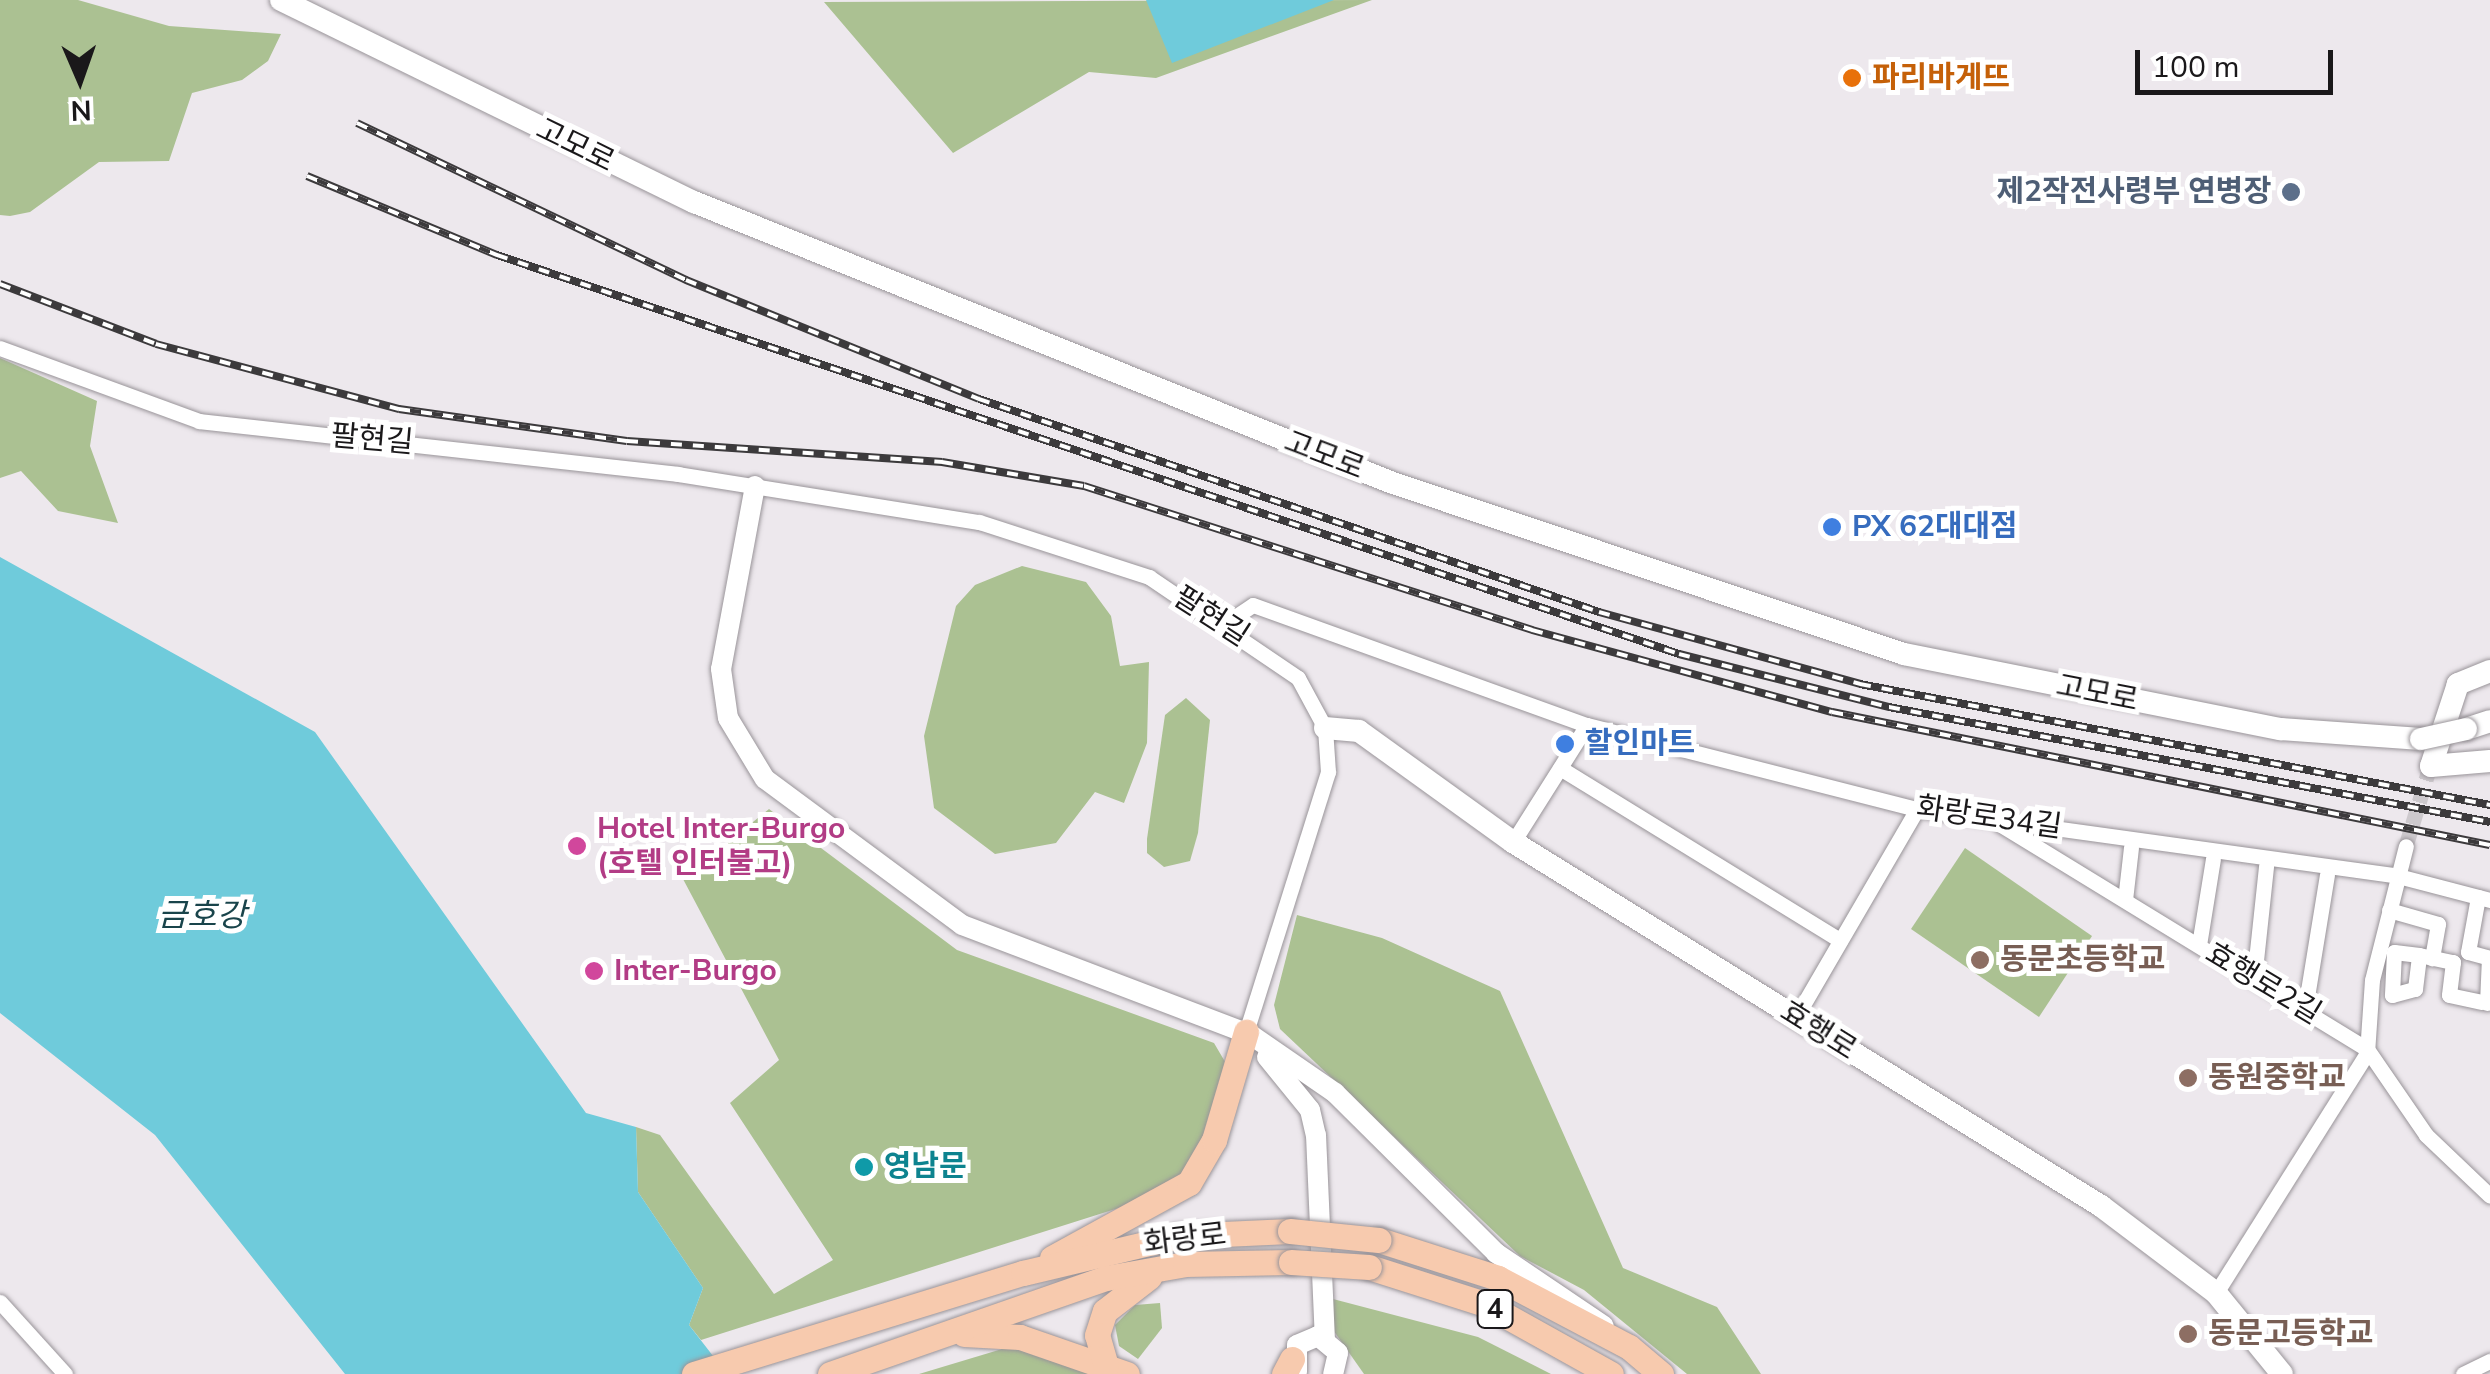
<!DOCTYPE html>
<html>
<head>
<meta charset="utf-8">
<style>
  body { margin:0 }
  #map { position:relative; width:2490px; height:1374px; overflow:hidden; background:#ede8ed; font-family:"Nunito Sans","Noto Sans KR",sans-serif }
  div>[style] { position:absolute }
  .green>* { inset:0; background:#abc192 }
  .water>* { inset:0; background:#6fcbdb }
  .minor-tunnel>* { height:15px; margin-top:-7.5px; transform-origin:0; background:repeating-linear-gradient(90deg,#cdc9cd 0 15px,transparent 0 23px) }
  .roads { filter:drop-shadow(0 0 2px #999499) drop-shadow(0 0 2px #999499) }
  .minor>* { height:15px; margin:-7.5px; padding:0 7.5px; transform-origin:7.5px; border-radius:7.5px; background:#fff }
  .tertiary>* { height:20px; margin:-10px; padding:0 10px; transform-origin:10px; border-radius:10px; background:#fff }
  .secondary>* { height:22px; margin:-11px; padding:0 11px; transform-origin:11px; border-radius:11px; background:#fff }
  .primary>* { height:25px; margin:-12.5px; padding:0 12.5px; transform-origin:12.5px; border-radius:12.5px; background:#f7caae }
  .rail>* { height:8px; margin-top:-4px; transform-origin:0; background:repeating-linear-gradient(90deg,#fff 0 11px,#3c3a3c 0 22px); box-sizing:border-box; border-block:2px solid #3c3a3c }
  .bridges { filter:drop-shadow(0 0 2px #999499) drop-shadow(0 0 2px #999499) }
  .secondary-bridge>* { height:22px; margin:-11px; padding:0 11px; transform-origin:11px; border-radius:11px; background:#fff }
  .primary-bridge>* { height:25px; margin:-12.5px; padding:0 12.5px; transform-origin:12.5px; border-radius:12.5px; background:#f7caae }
  .dots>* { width:28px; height:28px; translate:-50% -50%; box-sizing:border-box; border:5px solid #fff; border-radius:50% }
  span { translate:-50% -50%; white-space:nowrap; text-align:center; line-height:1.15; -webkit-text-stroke:10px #fff; paint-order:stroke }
  .shield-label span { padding:2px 8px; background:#fff; border:2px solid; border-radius:8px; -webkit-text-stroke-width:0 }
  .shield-label { font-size:28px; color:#1a181a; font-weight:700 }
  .food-label { font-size:30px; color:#c56008; font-weight:700 }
  .left { translate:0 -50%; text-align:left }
  .street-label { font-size:30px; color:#1a181a }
  .service-label { font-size:30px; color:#4e5e75; font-weight:700 }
  .right { translate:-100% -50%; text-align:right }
  .shop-label { font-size:30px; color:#366cbe; font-weight:700 }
  .hotel-label { font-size:30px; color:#b23c85; font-weight:700 }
  .education-label { font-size:30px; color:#785e54; font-weight:700 }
  .culture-label { font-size:30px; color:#0d838f; font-weight:700 }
  .water-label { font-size:32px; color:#19444b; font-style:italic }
  .north { position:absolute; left:30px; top:30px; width:100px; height:100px; -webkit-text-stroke:8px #fff; paint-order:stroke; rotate:178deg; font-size:28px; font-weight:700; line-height:40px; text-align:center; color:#1a181a }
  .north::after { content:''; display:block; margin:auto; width:35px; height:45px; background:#1a181a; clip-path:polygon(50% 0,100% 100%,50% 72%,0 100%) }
  .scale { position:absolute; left:2135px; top:50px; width:198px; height:45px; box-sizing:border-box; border:5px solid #1a181a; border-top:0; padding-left:12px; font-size:30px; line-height:35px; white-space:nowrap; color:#1a181a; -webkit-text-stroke:8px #fff; paint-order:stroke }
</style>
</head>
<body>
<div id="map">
  <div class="green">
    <i style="clip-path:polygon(0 0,78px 0,169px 26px,281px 34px,268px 61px,242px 80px,192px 93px,169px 161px,99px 162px,30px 212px,10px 216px,0 215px)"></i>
    <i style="clip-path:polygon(1372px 0,1156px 78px,1089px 72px,953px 153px,824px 2px)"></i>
    <i style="clip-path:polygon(0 358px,97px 401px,90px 446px,118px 523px,58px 511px,21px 471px,0 478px)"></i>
    <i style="clip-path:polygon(1022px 566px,1086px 582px,1111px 616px,1120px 666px,1149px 662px,1147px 743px,1124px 803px,1095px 792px,1056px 843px,995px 854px,934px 808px,924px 736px,956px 606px,975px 585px)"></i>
    <i style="clip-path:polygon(1186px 698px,1210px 720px,1198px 833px,1190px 861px,1164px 867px,1147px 853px,1147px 839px,1165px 715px)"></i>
    <i style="clip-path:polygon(769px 809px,957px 950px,1214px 1043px,1231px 1072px,1188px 1171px,1125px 1206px,701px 1340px,689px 1325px,703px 1288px,638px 1192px,636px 1127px,660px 1135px,774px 1294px,833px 1260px,730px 1103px,779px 1060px,683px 879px)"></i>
    <i style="clip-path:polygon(1965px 848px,2092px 936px,2039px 1017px,1911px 929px)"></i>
    <i style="clip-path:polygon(1297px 915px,1382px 938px,1500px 991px,1623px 1268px,1717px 1307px,1761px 1374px,1687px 1374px,1584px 1290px,1520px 1256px,1280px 1029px,1274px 1005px)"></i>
    <i style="clip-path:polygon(1333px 1299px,1478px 1337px,1551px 1374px,1364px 1374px,1331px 1327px)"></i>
    <i style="clip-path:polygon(1160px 1303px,1162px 1328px,1138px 1359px,1119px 1346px,1115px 1325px,1135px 1305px)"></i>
    <i style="clip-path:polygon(1012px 1346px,1093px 1374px,919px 1374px)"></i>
  </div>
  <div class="water">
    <i style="clip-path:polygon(1146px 0,1334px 0,1172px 63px)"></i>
    <i style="clip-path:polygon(0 557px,315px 732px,586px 1113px,636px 1127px,638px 1192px,703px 1288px,689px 1325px,727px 1374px,345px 1374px,155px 1135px,0 1013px)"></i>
  </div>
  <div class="minor-tunnel">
    <i style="left:2406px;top:846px;width:76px;rotate:-73.2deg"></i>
  </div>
  <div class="roads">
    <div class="minor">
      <i style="left:0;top:348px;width:212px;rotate:20.1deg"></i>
      <i style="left:199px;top:421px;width:482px;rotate:6.3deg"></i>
      <i style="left:678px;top:474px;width:305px;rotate:9.1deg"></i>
      <i style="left:979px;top:522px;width:179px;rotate:17.9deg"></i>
      <i style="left:1149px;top:577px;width:180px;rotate:34.1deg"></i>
      <i style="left:1298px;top:678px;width:57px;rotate:61.6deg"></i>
      <i style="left:1325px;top:728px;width:44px;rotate:86.1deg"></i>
      <i style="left:1328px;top:772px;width:273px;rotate:107.5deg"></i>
      <i style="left:1226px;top:623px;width:32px;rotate:-34deg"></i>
      <i style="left:1253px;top:605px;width:355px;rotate:19.8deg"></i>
      <i style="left:1587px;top:725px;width:341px;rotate:14.3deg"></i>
      <i style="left:1917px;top:809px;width:486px;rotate:7.9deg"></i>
      <i style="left:2398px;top:876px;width:95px;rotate:14.6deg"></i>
      <i style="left:1560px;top:768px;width:329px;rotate:31.6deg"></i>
      <i style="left:1998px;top:823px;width:433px;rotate:31.5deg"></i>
      <i style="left:2367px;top:1049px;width:104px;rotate:55.5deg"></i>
      <i style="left:2426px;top:1135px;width:88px;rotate:43.6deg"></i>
      <i style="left:1513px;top:842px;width:138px;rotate:-57.7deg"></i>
      <i style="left:2478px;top:897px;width:56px;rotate:100.3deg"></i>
      <i style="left:2468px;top:952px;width:23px;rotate:15deg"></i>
      <i style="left:2125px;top:900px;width:53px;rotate:-83.5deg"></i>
      <i style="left:2389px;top:910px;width:51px;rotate:15.9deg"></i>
      <i style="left:2438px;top:924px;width:35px;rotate:100deg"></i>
      <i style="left:2199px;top:945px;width:87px;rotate:-80.8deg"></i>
      <i style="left:2419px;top:955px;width:25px;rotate:-173deg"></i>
      <i style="left:2394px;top:952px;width:43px;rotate:92.7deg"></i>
      <i style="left:2392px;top:995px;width:24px;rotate:-15deg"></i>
      <i style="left:2415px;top:989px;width:34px;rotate:-83deg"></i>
      <i style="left:2419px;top:955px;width:35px;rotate:12deg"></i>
      <i style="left:2453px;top:962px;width:33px;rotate:97deg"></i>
      <i style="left:2449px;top:995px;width:33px;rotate:12deg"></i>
      <i style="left:2254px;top:979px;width:114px;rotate:-83.9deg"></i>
      <i style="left:2487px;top:1003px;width:45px;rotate:-87.5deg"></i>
      <i style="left:2305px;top:1009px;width:136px;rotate:-80.7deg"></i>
      <i style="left:1796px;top:1017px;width:241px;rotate:-59.8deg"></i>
      <i style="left:2216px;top:1293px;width:284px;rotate:-57.8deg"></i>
      <i style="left:2367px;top:1053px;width:73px;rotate:-86.1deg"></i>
      <i style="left:2372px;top:980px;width:138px;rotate:-75.8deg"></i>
      <i style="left:0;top:1302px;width:97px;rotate:47.9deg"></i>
      <i style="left:2463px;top:1374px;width:30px;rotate:-26deg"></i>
    </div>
    <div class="tertiary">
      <i style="left:755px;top:486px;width:186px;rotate:100.5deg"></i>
      <i style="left:721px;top:669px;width:49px;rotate:81.9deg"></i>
      <i style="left:728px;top:718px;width:71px;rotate:58.8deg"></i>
      <i style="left:765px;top:779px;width:245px;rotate:36.5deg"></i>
      <i style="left:962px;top:925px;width:309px;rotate:20.8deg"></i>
      <i style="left:1251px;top:1035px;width:102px;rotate:34.6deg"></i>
      <i style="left:1335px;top:1093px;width:227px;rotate:44.8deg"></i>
      <i style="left:1496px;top:1253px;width:130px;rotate:34.1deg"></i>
      <i style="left:1267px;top:1057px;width:68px;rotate:50.9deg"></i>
      <i style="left:1310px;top:1110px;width:26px;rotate:77deg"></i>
      <i style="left:1316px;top:1135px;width:203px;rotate:87.5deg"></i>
      <i style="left:1297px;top:1372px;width:27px;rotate:-90deg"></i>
      <i style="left:1297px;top:1345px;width:23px;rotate:-23deg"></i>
      <i style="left:1318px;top:1336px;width:26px;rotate:40deg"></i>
      <i style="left:1338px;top:1353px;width:22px;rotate:103deg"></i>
    </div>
    <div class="secondary">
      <i style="left:281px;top:0;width:460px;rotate:26.1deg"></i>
      <i style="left:694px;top:202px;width:750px;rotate:21.91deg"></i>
      <i style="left:1390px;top:482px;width:542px;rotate:18.5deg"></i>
      <i style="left:1904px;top:654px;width:384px;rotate:11.3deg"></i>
      <i style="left:2281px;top:729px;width:140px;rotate:4.1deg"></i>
      <i style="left:2490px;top:671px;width:35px;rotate:158deg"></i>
      <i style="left:2458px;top:684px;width:86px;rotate:108.2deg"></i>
      <i style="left:2431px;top:766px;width:59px;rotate:-4.8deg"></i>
      <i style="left:1325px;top:728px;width:34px;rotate:5deg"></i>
      <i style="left:1359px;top:731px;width:190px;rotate:35.8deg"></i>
      <i style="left:1513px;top:842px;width:692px;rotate:31.76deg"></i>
      <i style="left:2101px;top:1206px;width:144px;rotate:37.1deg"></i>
      <i style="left:2216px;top:1293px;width:104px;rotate:50.8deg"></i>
      <i style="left:2466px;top:729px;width:25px;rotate:-18deg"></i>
    </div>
    <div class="primary">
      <i style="left:1379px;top:1240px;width:125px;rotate:17.7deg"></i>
      <i style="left:1498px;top:1278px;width:148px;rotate:27.8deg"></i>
      <i style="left:1629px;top:1347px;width:42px;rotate:40.2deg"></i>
      <i style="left:1052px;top:1258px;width:156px;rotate:-28.7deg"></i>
      <i style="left:1189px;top:1183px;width:50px;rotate:-59.8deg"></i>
      <i style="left:1214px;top:1140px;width:113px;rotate:-73.5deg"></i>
      <i style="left:1369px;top:1267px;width:122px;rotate:17.7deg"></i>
      <i style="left:1485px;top:1304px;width:144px;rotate:29.1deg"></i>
      <i style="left:964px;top:1334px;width:56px;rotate:3.1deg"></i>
      <i style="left:1020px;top:1337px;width:113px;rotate:19.1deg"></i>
      <i style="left:1106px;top:1366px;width:32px;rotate:-106deg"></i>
      <i style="left:1097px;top:1335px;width:25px;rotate:-72deg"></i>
      <i style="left:1105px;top:1311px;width:56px;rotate:-37.7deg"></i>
      <i style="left:694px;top:1374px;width:344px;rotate:-17.1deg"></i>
      <i style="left:1023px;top:1273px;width:159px;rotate:-13.4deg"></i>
      <i style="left:1178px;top:1236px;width:112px;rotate:-2.6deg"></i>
      <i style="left:830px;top:1374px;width:292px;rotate:-19.2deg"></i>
      <i style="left:1106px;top:1278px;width:80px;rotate:-10deg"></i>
      <i style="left:1185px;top:1264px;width:106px;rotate:-1.1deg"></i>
      <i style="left:1284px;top:1374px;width:17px;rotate:-62deg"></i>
    </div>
  </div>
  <div class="rail">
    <i style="left:357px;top:123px;width:365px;rotate:25.5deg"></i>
    <i style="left:686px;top:280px;width:316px;rotate:22.1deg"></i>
    <i style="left:979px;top:399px;width:656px;rotate:18.96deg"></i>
    <i style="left:1599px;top:612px;width:271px;rotate:15.4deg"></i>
    <i style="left:1860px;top:684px;width:642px;rotate:10.87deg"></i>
    <i style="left:307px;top:176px;width:206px;rotate:22.6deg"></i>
    <i style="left:497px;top:255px;width:1248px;rotate:18.65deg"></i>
    <i style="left:1679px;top:654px;width:217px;rotate:14.2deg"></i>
    <i style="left:1889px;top:707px;width:612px;rotate:10.83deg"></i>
    <i style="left:0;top:284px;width:167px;rotate:21deg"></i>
    <i style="left:156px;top:344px;width:252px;rotate:15deg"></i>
    <i style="left:399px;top:409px;width:230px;rotate:8deg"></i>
    <i style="left:627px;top:441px;width:316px;rotate:3.8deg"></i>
    <i style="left:942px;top:462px;width:144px;rotate:9.6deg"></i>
    <i style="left:1084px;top:486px;width:471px;rotate:17.8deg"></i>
    <i style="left:1532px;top:630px;width:311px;rotate:15.3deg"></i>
    <i style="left:1832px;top:712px;width:671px;rotate:11.43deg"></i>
  </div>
  <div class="bridges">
    <div class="secondary-bridge">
      <i style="left:2421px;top:739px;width:46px;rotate:-12.5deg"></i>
    </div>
    <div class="primary-bridge">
      <i style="left:1290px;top:1231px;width:89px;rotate:5.8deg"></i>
      <i style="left:1291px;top:1262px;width:78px;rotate:3.7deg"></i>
    </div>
  </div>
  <div class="dots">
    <i style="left:1852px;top:78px;background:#e8710a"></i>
    <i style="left:2291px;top:192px;background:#5c6f8a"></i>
    <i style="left:1832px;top:527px;background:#3f7fe0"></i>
    <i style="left:1565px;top:744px;background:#3f7fe0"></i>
    <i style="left:577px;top:846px;background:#d1479c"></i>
    <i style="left:1980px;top:960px;background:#8d6e63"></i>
    <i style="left:594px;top:971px;background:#d1479c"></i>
    <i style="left:2188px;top:1078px;background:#8d6e63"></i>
    <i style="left:864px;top:1167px;background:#0f9aa8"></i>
    <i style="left:2188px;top:1334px;background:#8d6e63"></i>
  </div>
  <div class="shield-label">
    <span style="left:1495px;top:1309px">4</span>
  </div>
  <div class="food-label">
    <span class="left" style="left:1872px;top:78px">파리바게뜨</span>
  </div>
  <div class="street-label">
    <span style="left:575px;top:146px;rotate:26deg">고모로</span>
    <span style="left:372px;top:440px;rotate:5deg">팔현길</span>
    <span style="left:1324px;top:456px;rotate:21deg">고모로</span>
    <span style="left:1211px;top:617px;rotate:33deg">팔현길</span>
    <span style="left:2097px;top:694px;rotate:11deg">고모로</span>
    <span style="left:1989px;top:818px;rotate:8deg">화랑로34길</span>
    <span style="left:2263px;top:984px;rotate:31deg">효행로2길</span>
    <span style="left:1818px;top:1031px;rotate:32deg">효행로</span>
    <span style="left:1185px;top:1240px;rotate:-7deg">화랑로</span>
  </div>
  <div class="service-label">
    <span class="right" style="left:2271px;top:192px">제2작전사령부 연병장</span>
  </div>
  <div class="shop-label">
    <span class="left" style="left:1852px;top:527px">PX 62대대점</span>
    <span class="left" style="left:1585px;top:744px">할인마트</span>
  </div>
  <div class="hotel-label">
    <span class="left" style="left:597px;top:846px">Hotel Inter-Burgo<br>(호텔 인터불고)</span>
    <span class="left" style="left:614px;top:971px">Inter-Burgo</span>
  </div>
  <div class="education-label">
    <span class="left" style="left:2000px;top:960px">동문초등학교</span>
    <span class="left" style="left:2208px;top:1078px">동원중학교</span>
    <span class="left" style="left:2208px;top:1334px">동문고등학교</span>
  </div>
  <div class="culture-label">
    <span class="left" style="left:884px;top:1167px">영남문</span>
  </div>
  <div class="water-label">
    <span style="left:202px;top:916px">금호강</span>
  </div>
  <div class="north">N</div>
  <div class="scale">100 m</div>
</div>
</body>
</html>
